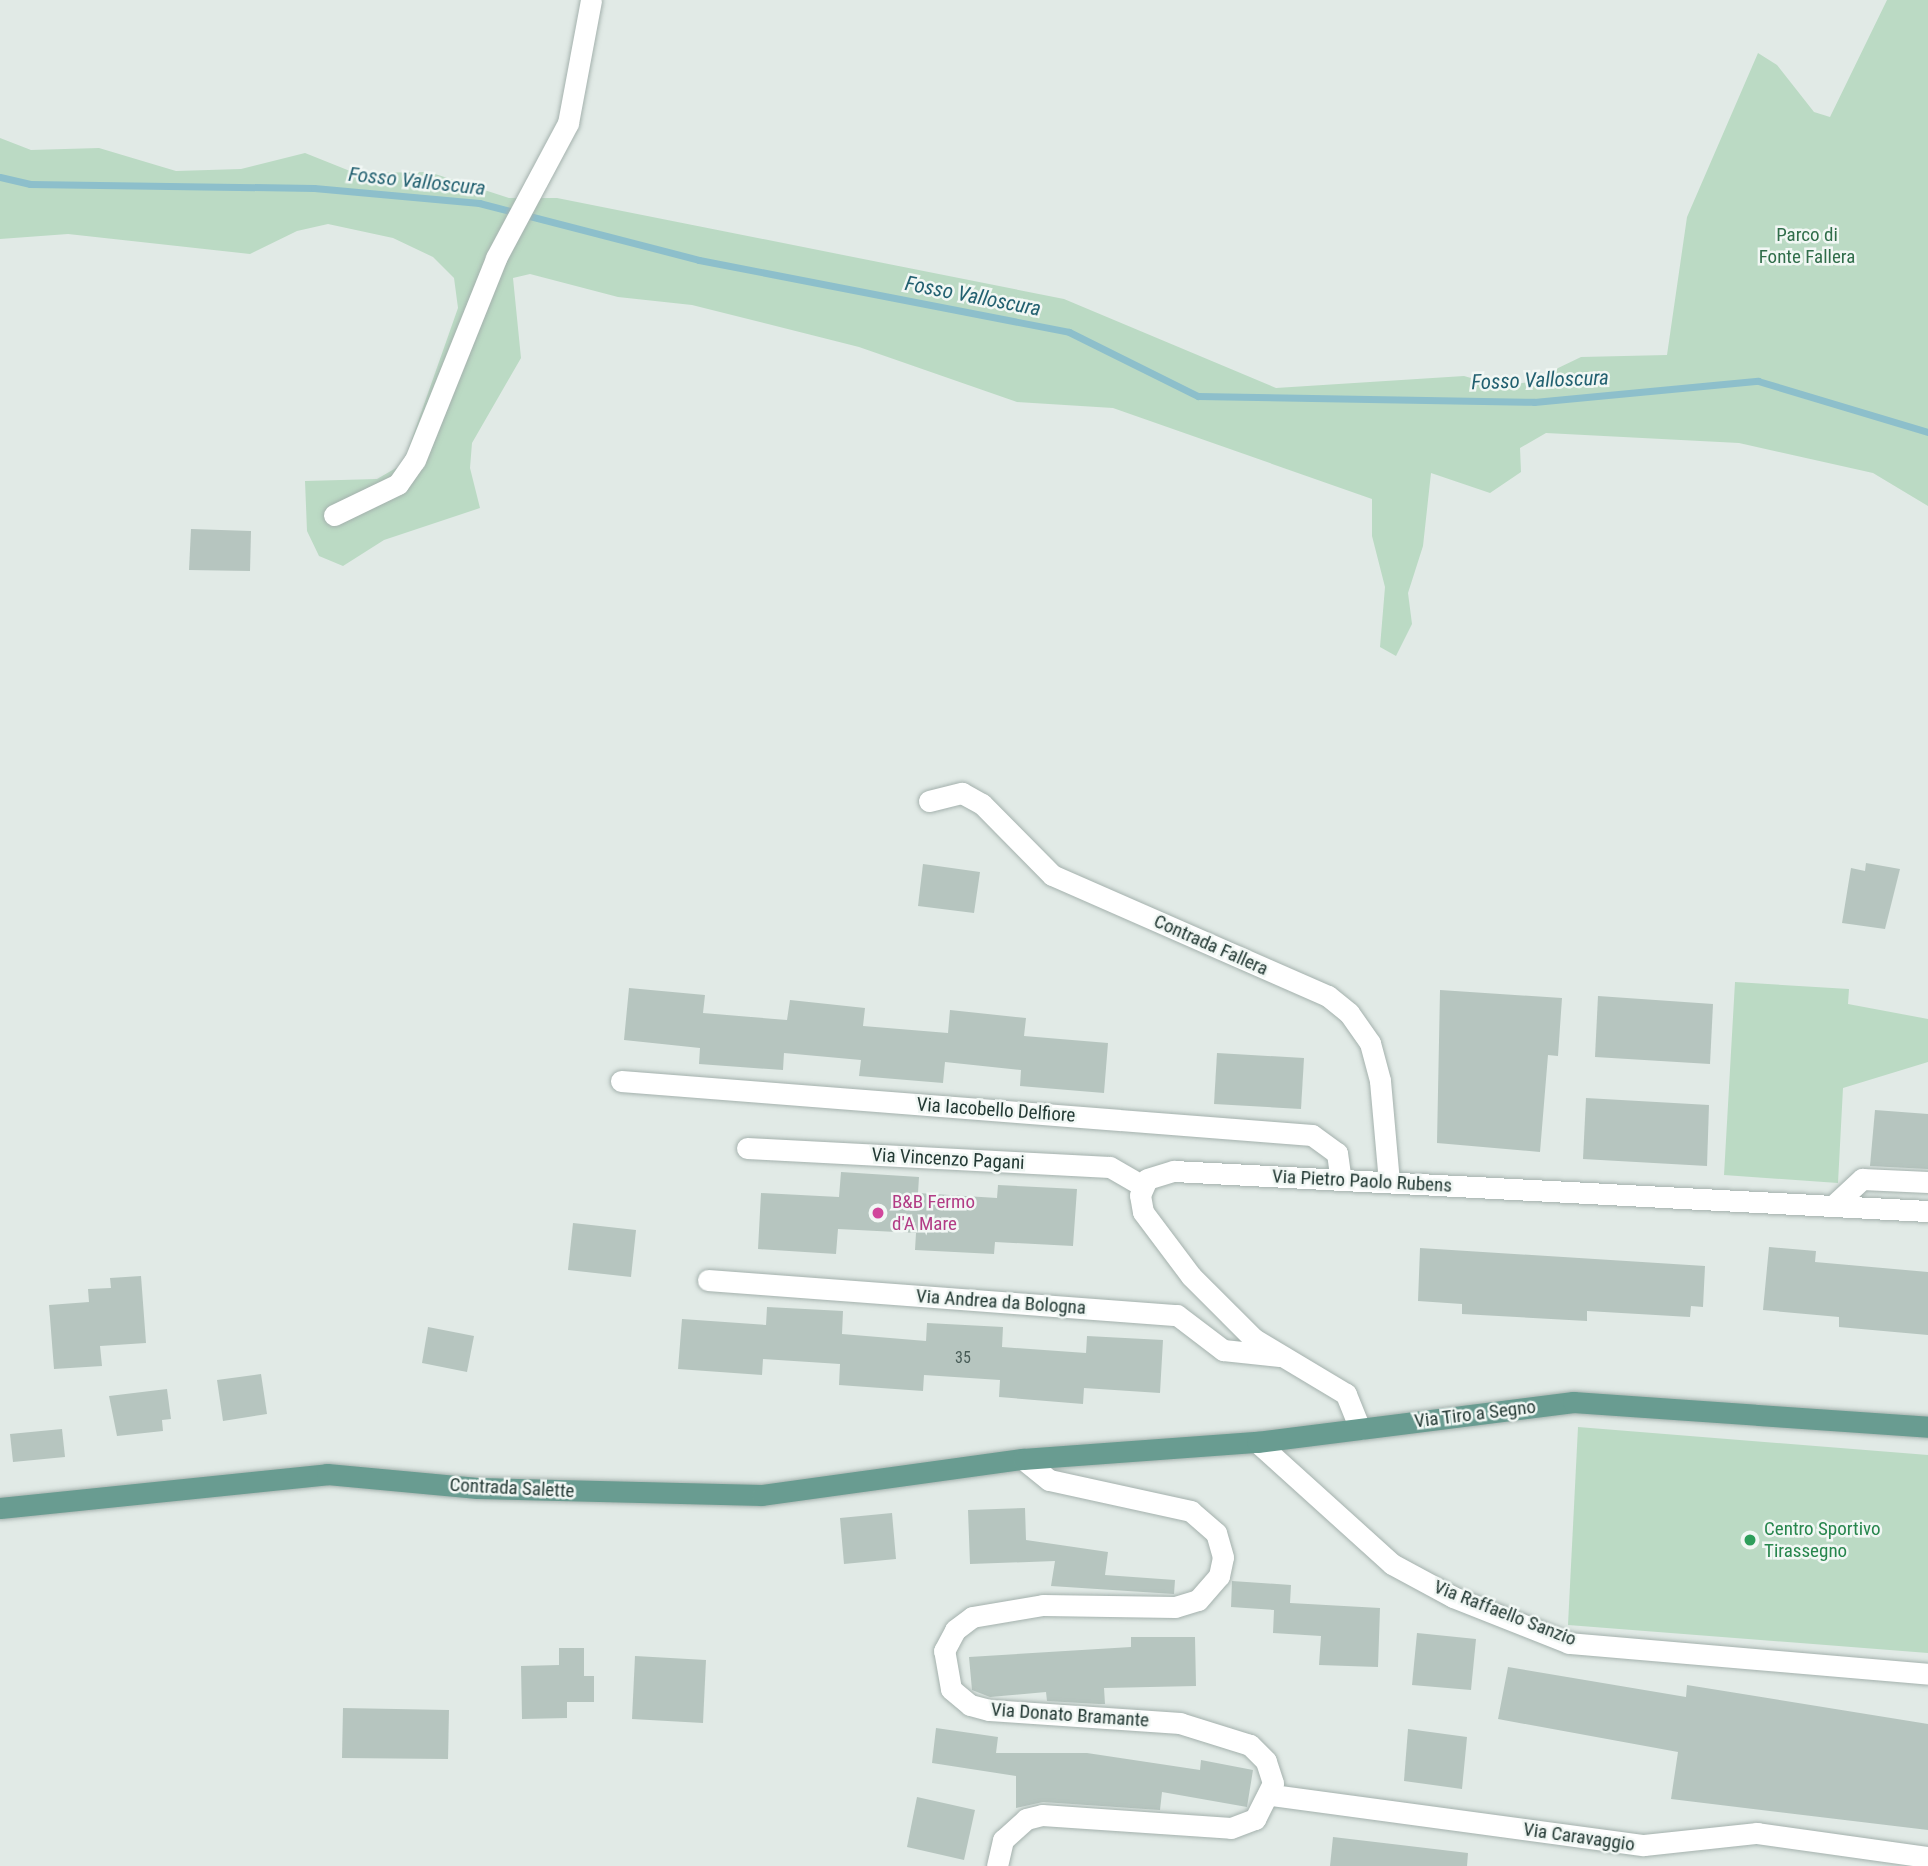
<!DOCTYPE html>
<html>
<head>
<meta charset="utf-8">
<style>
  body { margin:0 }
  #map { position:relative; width:1928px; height:1866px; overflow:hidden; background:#e1eae6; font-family:"Roboto Condensed",sans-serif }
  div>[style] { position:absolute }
  .green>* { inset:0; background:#bbdac4 }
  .stream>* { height:7px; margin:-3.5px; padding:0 3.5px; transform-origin:3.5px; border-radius:3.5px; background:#8dbfcb }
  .building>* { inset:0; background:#b6c5bf }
  .roads { filter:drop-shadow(0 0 2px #a4b1ad) drop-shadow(0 0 2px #a4b1ad) }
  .minor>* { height:21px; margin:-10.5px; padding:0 10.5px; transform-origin:10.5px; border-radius:10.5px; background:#fff }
  .major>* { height:21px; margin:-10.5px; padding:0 10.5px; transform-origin:10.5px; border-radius:10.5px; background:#699c91 }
  .dots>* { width:19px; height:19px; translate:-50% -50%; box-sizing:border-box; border:4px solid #f1f7f4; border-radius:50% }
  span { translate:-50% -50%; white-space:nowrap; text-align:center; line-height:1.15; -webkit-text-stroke:5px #f1f7f4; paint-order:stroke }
  .number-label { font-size:16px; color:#485c57 }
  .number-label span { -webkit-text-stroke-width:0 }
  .park-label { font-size:19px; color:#306d4a }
  .street-label { font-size:19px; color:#233934 }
  .hotel-label { font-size:19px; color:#b23c85 }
  .left { translate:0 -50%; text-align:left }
  .leisure-label { font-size:19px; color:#27864d }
  .water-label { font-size:21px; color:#226070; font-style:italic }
</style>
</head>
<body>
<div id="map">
  <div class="green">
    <i style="clip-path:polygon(1887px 0,1928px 0,1928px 506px,1873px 473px,1739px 443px,1546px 433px,1520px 448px,1521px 472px,1490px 493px,1431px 473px,1423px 546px,1408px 593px,1412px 624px,1396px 656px,1380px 647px,1385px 587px,1372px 536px,1372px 499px,1113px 408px,1017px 402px,859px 347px,692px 305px,618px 297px,530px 274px,513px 278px,521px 358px,472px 443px,470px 468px,480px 508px,384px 540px,343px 566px,319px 556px,307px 531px,305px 481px,377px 479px,403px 464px,458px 308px,454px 278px,433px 257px,393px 238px,328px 224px,297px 231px,250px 254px,68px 234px,0 239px,0 138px,31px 150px,99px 148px,176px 171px,241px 169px,305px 153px,355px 173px,429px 172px,509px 198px,557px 198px,1064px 299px,1276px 388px,1464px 376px,1499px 386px,1529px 382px,1581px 357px,1667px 355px,1687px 217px,1758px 53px,1777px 65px,1814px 112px,1830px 117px)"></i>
    <i style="clip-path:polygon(1735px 982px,1849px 989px,1848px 1004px,1928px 1019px,1928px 1062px,1843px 1088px,1838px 1183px,1724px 1175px)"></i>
    <i style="clip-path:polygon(1578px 1427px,1928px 1455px,1928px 1653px,1568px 1625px)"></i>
  </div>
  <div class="stream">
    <i style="left:0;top:177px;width:31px;rotate:13deg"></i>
    <i style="left:30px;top:184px;width:284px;rotate:0.8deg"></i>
    <i style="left:314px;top:188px;width:166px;rotate:5.2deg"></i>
    <i style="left:479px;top:203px;width:227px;rotate:14.5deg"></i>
    <i style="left:699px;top:260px;width:377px;rotate:11deg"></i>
    <i style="left:1069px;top:332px;width:144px;rotate:26.4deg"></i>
    <i style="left:1198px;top:396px;width:336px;rotate:1deg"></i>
    <i style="left:1534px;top:402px;width:225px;rotate:-5.4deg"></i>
    <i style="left:1758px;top:381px;width:177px;rotate:16.7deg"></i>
  </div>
  <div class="building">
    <i style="clip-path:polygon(191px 529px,251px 531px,250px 571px,189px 570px)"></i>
    <i style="clip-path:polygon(1866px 863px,1900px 869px,1885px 929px,1842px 923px,1851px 868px,1865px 871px)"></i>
    <i style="clip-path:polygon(923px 864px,980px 872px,974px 913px,918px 906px)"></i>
    <i style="clip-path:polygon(629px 988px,705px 995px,703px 1013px,787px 1020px,790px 1000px,865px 1008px,863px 1026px,948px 1033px,950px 1010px,1026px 1018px,1024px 1036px,1108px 1043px,1104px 1093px,1020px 1086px,1021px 1070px,945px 1062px,943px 1083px,859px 1076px,861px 1060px,784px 1053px,783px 1070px,699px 1064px,700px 1048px,624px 1040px)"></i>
    <i style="clip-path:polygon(1440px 990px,1562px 998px,1558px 1056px,1548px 1055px,1540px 1152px,1437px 1143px)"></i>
    <i style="clip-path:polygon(1598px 996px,1713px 1004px,1710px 1064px,1595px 1057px)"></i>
    <i style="clip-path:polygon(1217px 1053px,1304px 1058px,1301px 1109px,1214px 1104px)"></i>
    <i style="clip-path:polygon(1586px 1098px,1709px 1105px,1707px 1166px,1583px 1159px)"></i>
    <i style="clip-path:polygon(1875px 1110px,1928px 1114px,1928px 1169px,1870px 1166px)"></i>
    <i style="clip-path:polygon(841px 1172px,919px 1177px,918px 1193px,997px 1198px,998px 1185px,1077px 1189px,1073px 1246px,995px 1242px,994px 1254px,915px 1250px,916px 1233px,838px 1229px,836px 1254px,758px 1249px,761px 1193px,839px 1197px)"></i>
    <i style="clip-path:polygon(573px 1223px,636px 1230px,631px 1277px,568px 1270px)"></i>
    <i style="clip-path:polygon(1769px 1247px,1816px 1251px,1815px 1262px,1928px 1272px,1928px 1335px,1839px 1327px,1839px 1317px,1763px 1310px)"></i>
    <i style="clip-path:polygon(1420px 1248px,1705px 1266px,1703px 1307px,1691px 1306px,1690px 1317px,1587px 1311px,1587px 1321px,1462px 1314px,1462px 1304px,1418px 1301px)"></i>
    <i style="clip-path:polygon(141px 1276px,146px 1343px,100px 1346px,102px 1366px,54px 1369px,49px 1305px,89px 1302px,88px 1289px,111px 1288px,110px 1278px)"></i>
    <i style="clip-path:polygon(767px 1307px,843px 1311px,842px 1334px,926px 1341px,927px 1323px,1003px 1327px,1002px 1347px,1086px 1353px,1087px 1336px,1163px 1340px,1160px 1393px,1084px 1388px,1083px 1404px,999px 1397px,1000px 1380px,924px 1375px,923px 1391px,839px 1385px,840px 1364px,763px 1359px,762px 1375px,678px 1369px,682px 1319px,766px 1325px)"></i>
    <i style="clip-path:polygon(428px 1327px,474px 1336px,467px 1372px,422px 1363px)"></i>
    <i style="clip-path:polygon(261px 1374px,267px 1414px,223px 1421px,217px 1380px)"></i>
    <i style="clip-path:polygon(167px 1389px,171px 1419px,162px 1420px,163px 1431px,117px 1436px,109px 1396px)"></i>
    <i style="clip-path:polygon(62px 1429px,65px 1457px,13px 1462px,10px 1434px)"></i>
    <i style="clip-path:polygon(1025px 1508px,1026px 1540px,1108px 1552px,1105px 1575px,1175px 1580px,1174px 1594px,1051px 1586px,1055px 1561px,970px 1564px,968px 1510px)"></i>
    <i style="clip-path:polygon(892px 1513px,896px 1559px,844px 1564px,840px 1518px)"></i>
    <i style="clip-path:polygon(1232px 1581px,1291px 1585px,1290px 1603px,1380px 1608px,1378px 1667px,1319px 1665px,1321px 1636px,1273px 1633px,1274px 1610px,1231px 1607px)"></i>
    <i style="clip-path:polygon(1417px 1633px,1476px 1639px,1471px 1690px,1412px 1685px)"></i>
    <i style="clip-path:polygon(1131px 1637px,1195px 1637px,1196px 1686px,1104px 1688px,1105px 1704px,1099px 1704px,1047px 1701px,1046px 1692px,990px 1697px,972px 1690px,969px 1657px,1131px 1647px)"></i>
    <i style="clip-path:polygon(559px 1648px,584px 1648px,584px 1676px,594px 1676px,594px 1702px,567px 1702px,567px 1718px,522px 1719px,521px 1666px,559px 1665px)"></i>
    <i style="clip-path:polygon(635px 1656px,706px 1660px,703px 1723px,632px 1719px)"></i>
    <i style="clip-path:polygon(1508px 1667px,1686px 1697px,1687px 1685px,1928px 1724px,1928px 1830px,1671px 1799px,1678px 1752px,1498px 1719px)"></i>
    <i style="clip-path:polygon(343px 1708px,449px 1710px,448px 1759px,342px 1758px)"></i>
    <i style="clip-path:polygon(936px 1728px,998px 1737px,996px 1753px,1087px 1753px,1200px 1770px,1201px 1760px,1253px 1770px,1247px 1807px,1162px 1792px,1160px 1810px,1043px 1802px,1016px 1808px,1016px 1776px,932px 1763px)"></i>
    <i style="clip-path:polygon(1408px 1729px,1467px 1737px,1462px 1789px,1404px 1781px)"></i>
    <i style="clip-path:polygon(917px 1797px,975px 1810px,964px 1860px,907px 1847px)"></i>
    <i style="clip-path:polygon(1333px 1837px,1468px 1853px,1467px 1866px,1330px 1866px)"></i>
  </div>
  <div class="roads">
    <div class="minor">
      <i style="left:334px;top:515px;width:71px;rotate:-25.8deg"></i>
      <i style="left:398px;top:484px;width:29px;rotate:-55deg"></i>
      <i style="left:415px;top:460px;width:218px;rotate:-68.1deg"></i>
      <i style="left:496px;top:258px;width:153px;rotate:-61.9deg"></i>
      <i style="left:568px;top:123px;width:125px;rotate:-79.4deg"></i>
      <i style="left:929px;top:801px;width:34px;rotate:-14deg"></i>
      <i style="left:962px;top:793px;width:23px;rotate:29deg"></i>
      <i style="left:982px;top:804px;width:100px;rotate:45.4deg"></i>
      <i style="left:1052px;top:875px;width:301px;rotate:23.7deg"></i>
      <i style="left:1328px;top:996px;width:27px;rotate:39deg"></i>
      <i style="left:1349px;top:1013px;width:37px;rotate:55deg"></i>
      <i style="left:1370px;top:1043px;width:39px;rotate:75deg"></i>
      <i style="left:1380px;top:1081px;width:101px;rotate:84.9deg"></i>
      <i style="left:621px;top:1081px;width:693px;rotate:4.47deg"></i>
      <i style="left:1312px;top:1135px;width:31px;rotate:36deg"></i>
      <i style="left:1337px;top:1153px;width:27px;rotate:82deg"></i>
      <i style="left:747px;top:1148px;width:363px;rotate:3deg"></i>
      <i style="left:1110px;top:1167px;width:38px;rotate:30deg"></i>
      <i style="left:1833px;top:1206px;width:40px;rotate:-43deg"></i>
      <i style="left:1862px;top:1179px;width:66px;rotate:2.6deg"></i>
      <i style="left:708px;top:1280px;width:470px;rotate:4.3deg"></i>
      <i style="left:1177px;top:1315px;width:58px;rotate:37.3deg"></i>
      <i style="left:1223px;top:1350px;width:57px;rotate:6deg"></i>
      <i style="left:1360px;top:1429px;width:38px;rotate:-112deg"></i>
      <i style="left:1346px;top:1394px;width:107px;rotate:-149.1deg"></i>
      <i style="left:1254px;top:1339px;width:89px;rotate:-135deg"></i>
      <i style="left:1191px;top:1276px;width:80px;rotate:-126.9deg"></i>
      <i style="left:1143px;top:1212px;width:17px;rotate:-100deg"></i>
      <i style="left:1140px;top:1195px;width:17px;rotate:-66deg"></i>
      <i style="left:1147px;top:1179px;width:28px;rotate:-17deg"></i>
      <i style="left:1174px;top:1171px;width:755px;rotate:3.04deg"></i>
      <i style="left:1257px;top:1442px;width:182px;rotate:42.1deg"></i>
      <i style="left:1392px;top:1564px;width:69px;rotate:28.4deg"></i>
      <i style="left:1453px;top:1597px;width:125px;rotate:21.6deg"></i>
      <i style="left:1569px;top:1643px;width:360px;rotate:4.9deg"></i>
      <i style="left:1272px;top:1795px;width:375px;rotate:7.7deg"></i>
      <i style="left:1644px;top:1845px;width:114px;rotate:-6.1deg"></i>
      <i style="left:1757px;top:1833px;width:173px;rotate:8deg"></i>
      <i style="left:997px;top:1866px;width:27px;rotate:-77deg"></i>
      <i style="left:1003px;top:1840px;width:31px;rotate:-42deg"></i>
      <i style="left:1026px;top:1819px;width:16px;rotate:-14deg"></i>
      <i style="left:1042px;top:1815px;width:189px;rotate:3.9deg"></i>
      <i style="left:1231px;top:1828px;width:26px;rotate:-21deg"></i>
      <i style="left:1255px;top:1819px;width:40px;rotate:-63.4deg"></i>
      <i style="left:1273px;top:1783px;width:23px;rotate:-108deg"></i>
      <i style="left:1266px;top:1761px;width:23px;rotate:-135deg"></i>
      <i style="left:1250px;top:1745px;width:73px;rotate:-162.6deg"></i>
      <i style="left:1180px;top:1723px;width:191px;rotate:-176.1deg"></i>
      <i style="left:989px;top:1710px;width:20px;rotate:-165deg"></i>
      <i style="left:970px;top:1705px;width:25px;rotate:-140deg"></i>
      <i style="left:951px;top:1689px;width:39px;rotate:-100deg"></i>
      <i style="left:944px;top:1651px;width:24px;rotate:-62deg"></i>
      <i style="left:955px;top:1630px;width:21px;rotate:-37deg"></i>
      <i style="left:972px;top:1617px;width:72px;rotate:-9.6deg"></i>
      <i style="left:1043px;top:1605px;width:132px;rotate:0.9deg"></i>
      <i style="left:1175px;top:1607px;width:24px;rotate:-17deg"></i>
      <i style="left:1198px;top:1600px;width:32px;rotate:-49deg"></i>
      <i style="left:1219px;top:1576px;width:19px;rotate:-78deg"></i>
      <i style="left:1223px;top:1557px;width:25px;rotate:-106deg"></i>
      <i style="left:1216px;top:1533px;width:33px;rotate:-139deg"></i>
      <i style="left:1191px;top:1511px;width:145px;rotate:-167.7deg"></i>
      <i style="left:1049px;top:1480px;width:33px;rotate:-141deg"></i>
    </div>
    <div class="major">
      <i style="left:0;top:1508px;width:329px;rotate:-5.9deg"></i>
      <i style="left:327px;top:1474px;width:151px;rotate:5.3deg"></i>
      <i style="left:477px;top:1488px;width:285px;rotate:1.4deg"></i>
      <i style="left:762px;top:1495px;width:263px;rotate:-7.9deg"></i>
      <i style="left:1023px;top:1459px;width:235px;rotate:-4.2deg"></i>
      <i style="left:1257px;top:1442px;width:319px;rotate:-7.2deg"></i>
      <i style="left:1573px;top:1402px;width:356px;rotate:4deg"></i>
    </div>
  </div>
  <div class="dots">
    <i style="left:878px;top:1213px;background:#d1479c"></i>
    <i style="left:1750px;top:1540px;background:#2e9e5b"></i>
  </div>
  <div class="number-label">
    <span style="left:963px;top:1358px">35</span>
  </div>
  <div class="park-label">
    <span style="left:1807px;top:246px">Parco di<br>Fonte Fallera</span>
  </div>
  <div class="street-label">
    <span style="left:1211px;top:945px;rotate:24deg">Contrada Fallera</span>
    <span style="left:996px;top:1110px;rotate:4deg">Via Iacobello Delfiore</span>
    <span style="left:948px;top:1159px;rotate:3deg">Via Vincenzo Pagani</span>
    <span style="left:1362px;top:1181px;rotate:3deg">Via Pietro Paolo Rubens</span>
    <span style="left:1001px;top:1302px;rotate:4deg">Via Andrea da Bologna</span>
    <span style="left:1475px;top:1414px;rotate:-7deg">Via Tiro a Segno</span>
    <span style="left:512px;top:1488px;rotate:3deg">Contrada Salette</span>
    <span style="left:1505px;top:1613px;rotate:21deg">Via Raffaello Sanzio</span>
    <span style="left:1070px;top:1715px;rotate:4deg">Via Donato Bramante</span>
    <span style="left:1579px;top:1837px;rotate:8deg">Via Caravaggio</span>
  </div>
  <div class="hotel-label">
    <span class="left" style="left:892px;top:1213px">B&amp;B Fermo<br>d'A Mare</span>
  </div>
  <div class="leisure-label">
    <span class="left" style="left:1764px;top:1540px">Centro Sportivo<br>Tirassegno</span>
  </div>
  <div class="water-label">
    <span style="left:417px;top:181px;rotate:6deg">Fosso Valloscura</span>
    <span style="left:973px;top:296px;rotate:11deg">Fosso Valloscura</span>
    <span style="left:1540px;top:380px;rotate:-2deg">Fosso Valloscura</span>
  </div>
</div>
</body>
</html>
